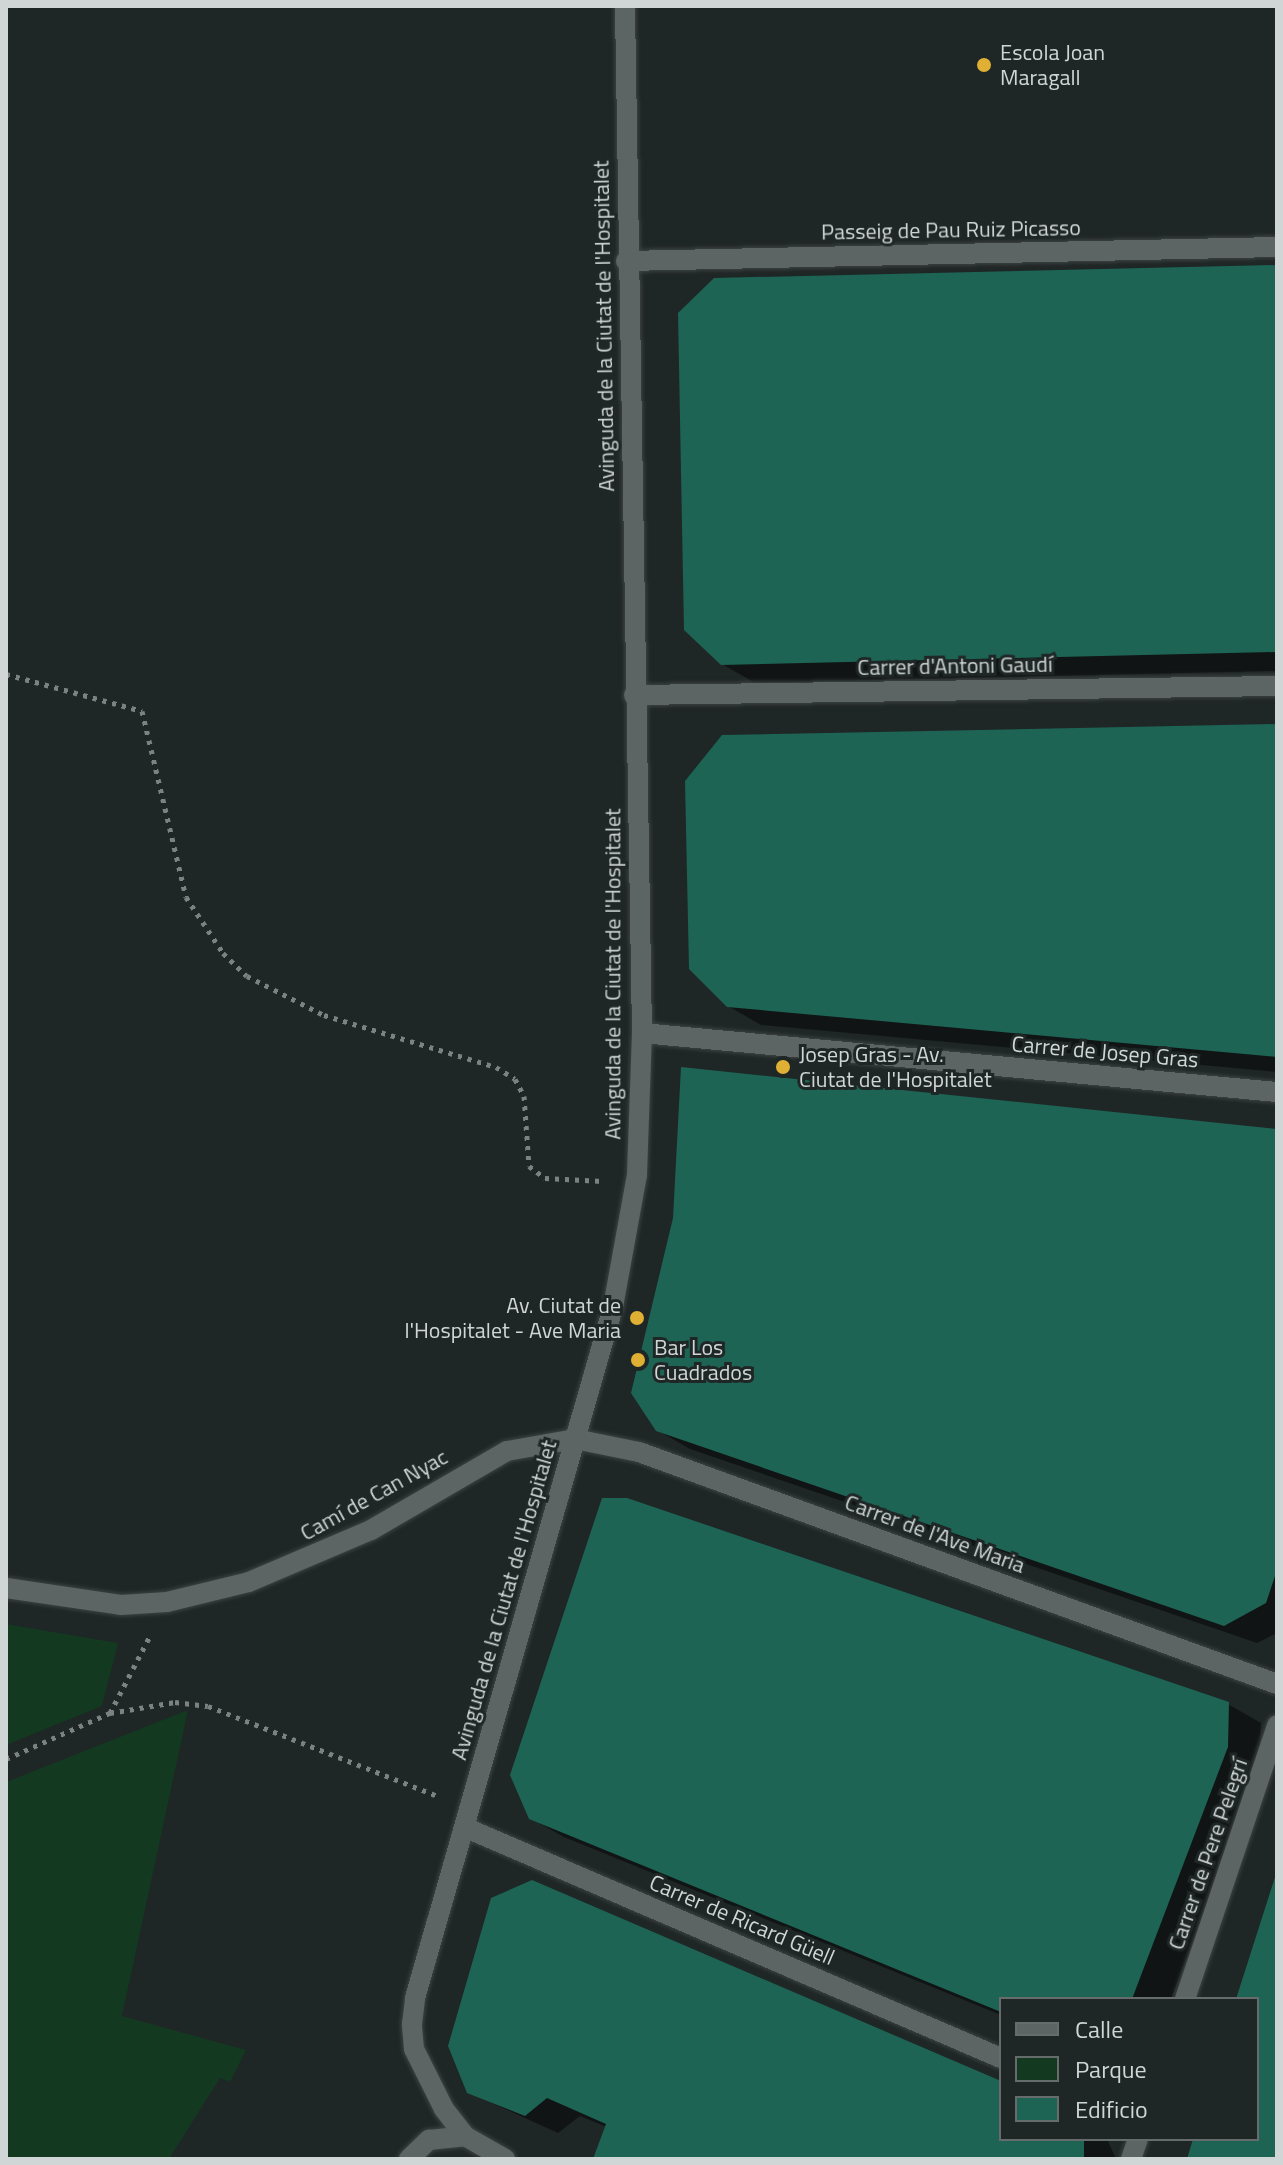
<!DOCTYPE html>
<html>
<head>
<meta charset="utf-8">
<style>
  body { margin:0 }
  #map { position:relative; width:1283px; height:2165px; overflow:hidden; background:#1f2626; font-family:"Titillium Web",sans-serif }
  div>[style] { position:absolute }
  .green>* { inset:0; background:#133921 }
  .shadow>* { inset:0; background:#0007 }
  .building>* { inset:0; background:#1d6455 }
  .path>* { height:5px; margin-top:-2.5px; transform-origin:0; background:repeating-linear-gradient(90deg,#7c8282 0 4px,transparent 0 10px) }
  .roads { filter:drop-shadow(0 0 2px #3d4242) drop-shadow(0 0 2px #3d4242) }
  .minor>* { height:20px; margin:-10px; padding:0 10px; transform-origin:10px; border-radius:10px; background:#5c6464 }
  .dots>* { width:22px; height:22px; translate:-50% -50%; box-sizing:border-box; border:4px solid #1f2626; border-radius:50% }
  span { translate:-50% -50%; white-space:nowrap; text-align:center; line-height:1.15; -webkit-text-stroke:6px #1f2626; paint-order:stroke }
  .poi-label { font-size:22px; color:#d0d5d5 }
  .left { translate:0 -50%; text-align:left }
  .right { translate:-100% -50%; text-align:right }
  .street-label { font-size:22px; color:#d0d5d5 }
  .frame { position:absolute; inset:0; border:8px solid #d0d5d5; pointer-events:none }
  .legend { position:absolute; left:999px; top:1997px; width:260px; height:144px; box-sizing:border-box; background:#1f2626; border:2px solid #666c6c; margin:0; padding:10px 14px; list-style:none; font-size:24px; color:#d0d5d5 }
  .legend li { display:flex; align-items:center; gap:16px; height:40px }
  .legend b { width:40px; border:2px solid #666c6c }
</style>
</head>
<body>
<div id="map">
  <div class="green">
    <i style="clip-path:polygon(6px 1624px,118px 1643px,102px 1706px,6px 1745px)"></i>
    <i style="clip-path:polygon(188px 1710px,122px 2016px,246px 2050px,230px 2082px,220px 2078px,169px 2159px,6px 2159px,6px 1782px)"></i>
  </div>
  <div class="shadow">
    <i style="clip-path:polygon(1277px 267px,1277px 671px,755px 683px,722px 664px)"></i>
    <i style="clip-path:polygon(1277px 726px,1277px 1072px,761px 1025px,728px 1006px)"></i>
    <i style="clip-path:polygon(1277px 1131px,1277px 1633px,1257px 1643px,690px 1449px,657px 1430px)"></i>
    <i style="clip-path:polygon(1228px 1704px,1261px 1723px,1259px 1766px,1171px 1999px,1001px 1999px,1001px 2015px,564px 1837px,530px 1818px)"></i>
    <i style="clip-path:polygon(1001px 2083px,1001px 2139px,1107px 2139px,1116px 2159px,595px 2159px,607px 2127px,580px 2116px,558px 2133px,468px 2092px)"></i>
  </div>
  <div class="building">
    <i style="clip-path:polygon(1277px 265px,1277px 652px,721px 665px,684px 630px,678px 313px,714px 278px)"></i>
    <i style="clip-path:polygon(1277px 724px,1277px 1057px,727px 1007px,689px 969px,685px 781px,722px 735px)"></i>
    <i style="clip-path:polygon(681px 1067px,1277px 1129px,1277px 1570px,1266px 1603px,1224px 1626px,656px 1431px,631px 1393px,673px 1218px)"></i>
    <i style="clip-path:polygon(602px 1498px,627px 1498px,1229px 1702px,1228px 1747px,1132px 1999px,1001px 1999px,1001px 2012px,529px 1819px,510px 1775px)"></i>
    <i style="clip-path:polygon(1277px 1871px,1277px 2159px,1187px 2159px,1193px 2139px,1257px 2139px,1257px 1999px,1236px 1999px)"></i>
    <i style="clip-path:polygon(532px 1880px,1001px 2081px,1001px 2139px,1084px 2139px,1084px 2159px,593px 2159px,606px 2124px,547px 2098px,525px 2116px,467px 2093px,448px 2046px,491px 1898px)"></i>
  </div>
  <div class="path">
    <i style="left:6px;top:674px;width:141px;rotate:15.2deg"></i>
    <i style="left:142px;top:711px;width:191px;rotate:76.7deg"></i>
    <i style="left:186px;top:897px;width:67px;rotate:56.5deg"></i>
    <i style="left:223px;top:953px;width:33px;rotate:44deg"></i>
    <i style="left:247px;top:976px;width:86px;rotate:26.9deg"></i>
    <i style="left:324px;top:1015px;width:180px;rotate:16.8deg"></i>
    <i style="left:496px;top:1067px;width:22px;rotate:32deg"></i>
    <i style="left:515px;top:1079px;width:19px;rotate:62deg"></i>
    <i style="left:524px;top:1096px;width:70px;rotate:85.9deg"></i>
    <i style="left:529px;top:1166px;width:20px;rotate:37deg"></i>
    <i style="left:545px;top:1178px;width:58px;rotate:3deg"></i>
    <i style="left:110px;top:1713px;width:66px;rotate:-9.6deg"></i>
    <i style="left:175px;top:1702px;width:33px;rotate:7deg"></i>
    <i style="left:208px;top:1706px;width:249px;rotate:21.4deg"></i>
    <i style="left:6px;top:1759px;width:114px;rotate:-23.9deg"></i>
    <i style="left:110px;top:1713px;width:89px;rotate:-62.6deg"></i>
  </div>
  <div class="roads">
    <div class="minor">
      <i style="left:626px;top:261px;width:651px;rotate:-1.23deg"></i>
      <i style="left:634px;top:695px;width:643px;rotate:-0.8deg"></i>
      <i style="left:642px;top:1033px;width:638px;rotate:5.31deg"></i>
      <i style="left:6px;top:1588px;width:116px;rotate:8.4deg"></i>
      <i style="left:121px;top:1605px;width:46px;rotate:-3.7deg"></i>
      <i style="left:167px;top:1602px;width:84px;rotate:-13.7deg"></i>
      <i style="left:249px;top:1582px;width:133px;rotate:-23.1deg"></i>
      <i style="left:371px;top:1530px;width:157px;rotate:-30.2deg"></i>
      <i style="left:507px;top:1451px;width:69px;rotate:-10deg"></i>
      <i style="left:575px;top:1439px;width:65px;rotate:11.5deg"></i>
      <i style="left:639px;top:1452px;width:679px;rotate:19.98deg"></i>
      <i style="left:464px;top:1827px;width:585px;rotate:23.28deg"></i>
      <i style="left:1185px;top:1999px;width:289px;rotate:-71.4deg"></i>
      <i style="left:409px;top:2159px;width:28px;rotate:-44deg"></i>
      <i style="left:429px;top:2140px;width:36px;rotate:-6deg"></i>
      <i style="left:505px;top:2159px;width:46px;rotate:-150.1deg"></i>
      <i style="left:465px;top:2136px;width:34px;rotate:-128deg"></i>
      <i style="left:444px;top:2109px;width:67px;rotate:-116.6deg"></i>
      <i style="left:414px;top:2049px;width:25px;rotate:-95deg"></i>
      <i style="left:412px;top:2024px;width:26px;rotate:-83deg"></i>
      <i style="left:415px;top:1998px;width:719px;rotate:-74.01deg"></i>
      <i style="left:613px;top:1307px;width:134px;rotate:-79.7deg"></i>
      <i style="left:637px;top:1175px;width:142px;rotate:-88deg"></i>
      <i style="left:642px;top:1033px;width:1027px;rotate:-90.95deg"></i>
      <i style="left:1131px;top:2159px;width:21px;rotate:-71deg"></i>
    </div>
  </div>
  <div class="dots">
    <i style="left:984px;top:65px;background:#e0b034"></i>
    <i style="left:783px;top:1067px;background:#e0b034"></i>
    <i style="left:637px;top:1318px;background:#e0b034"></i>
    <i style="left:638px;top:1360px;background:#e0b034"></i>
  </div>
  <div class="poi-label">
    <span class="left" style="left:1000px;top:65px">Escola Joan<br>Maragall</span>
    <span class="left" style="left:799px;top:1067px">Josep Gras - Av.<br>Ciutat de l'Hospitalet</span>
    <span class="right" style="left:621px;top:1318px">Av. Ciutat de<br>l'Hospitalet - Ave Maria</span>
    <span class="left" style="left:654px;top:1360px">Bar Los<br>Cuadrados</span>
  </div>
  <div class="street-label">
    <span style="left:951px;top:230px;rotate:-1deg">Passeig de Pau Ruiz Picasso</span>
    <span style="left:604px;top:326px;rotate:-91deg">Avinguda de la Ciutat de l'Hospitalet</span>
    <span style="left:955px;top:666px;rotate:-1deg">Carrer d'Antoni Gaudí</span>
    <span style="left:613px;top:974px;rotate:-90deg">Avinguda de la Ciutat de l'Hospitalet</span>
    <span style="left:1105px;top:1052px;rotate:5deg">Carrer de Josep Gras</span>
    <span style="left:374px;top:1495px;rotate:-29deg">Camí de Can Nyac</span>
    <span style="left:935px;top:1534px;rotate:20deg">Carrer de l'Ave Maria</span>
    <span style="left:504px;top:1600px;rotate:-74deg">Avinguda de la Ciutat de l'Hospitalet</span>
    <span style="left:1208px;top:1854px;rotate:-71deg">Carrer de Pere Pelegrí</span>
    <span style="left:742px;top:1920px;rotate:23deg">Carrer de Ricard Güell</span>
  </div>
  <div class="frame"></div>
  <ul class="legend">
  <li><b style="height:10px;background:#5c6464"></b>Calle</li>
  <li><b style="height:22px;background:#133921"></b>Parque</li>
  <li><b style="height:22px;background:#1d6455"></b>Edificio</li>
  </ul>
</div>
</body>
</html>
